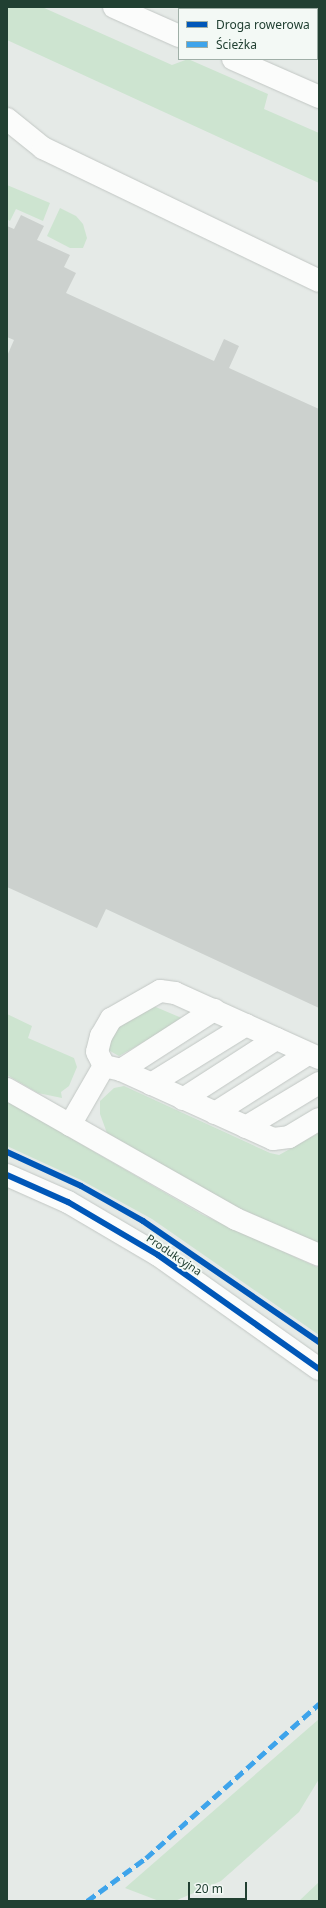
<!DOCTYPE html>
<html>
<head>
<meta charset="utf-8">
<style>
  body { margin:0 }
  #map { position:relative; width:326px; height:1908px; overflow:hidden; background:#e5eae7; font-family:"Noto Sans",sans-serif }
  div>[style] { position:absolute }
  .green>* { inset:0; background:#cde4d0 }
  .building>* { inset:0; background:#ccd1ce }
  .roads { filter:drop-shadow(0 0 1px #c2c7c4) drop-shadow(0 0 1px #c2c7c4) }
  .minor>* { height:22px; margin:-11px; padding:0 11px; transform-origin:11px; border-radius:11px; background:#fbfcfb }
  .quiet>* { height:5px; margin-top:-2.5px; transform-origin:0; background:repeating-linear-gradient(90deg,#3ea4eb 0 10px,transparent 0 15px) }
  .cycleway>* { height:6px; margin:-3px; padding:0 3px; transform-origin:3px; border-radius:3px; background:#0057b8 }
  span { translate:-50% -50%; white-space:nowrap; text-align:center; line-height:1.15; -webkit-text-stroke:4px #f3f9f5; paint-order:stroke }
  .street-label { font-size:11px; color:#214032 }
  .frame { position:absolute; inset:0; border:8px solid #214032; pointer-events:none }
  .legend { position:absolute; left:178px; top:8px; width:140px; height:52px; box-sizing:border-box; background:#f3f9f5; border:1px solid #9fafa7; margin:0; padding:5px 7px; list-style:none; font-size:12px; color:#214032 }
  .legend li { display:flex; align-items:center; gap:8px; height:20px }
  .legend b { width:20px; border:1px solid #9fafa7 }
  .scale { position:absolute; left:188px; top:1882px; width:59px; height:18px; box-sizing:border-box; border:2px solid #214032; border-top:0; padding-left:5px; font-size:12px; line-height:14px; white-space:nowrap; color:#214032; -webkit-text-stroke:3px #f3f9f5; paint-order:stroke }
</style>
</head>
<body>
<div id="map">
  <div class="green">
    <i style="clip-path:polygon(7px 7px,42px 7px,172px 65px,188px 59px,268px 94px,264px 109px,319px 133px,319px 183px,7px 40px)"></i>
    <i style="clip-path:polygon(7px 185px,50px 203px,43px 221px,16px 209px,10px 221px,7px 219px)"></i>
    <i style="clip-path:polygon(60px 208px,76px 216px,83px 224px,87px 238px,83px 248px,70px 248px,47px 236px)"></i>
    <i style="clip-path:polygon(151px 1005px,184px 1019px,119px 1056px,110px 1051px,107px 1046px,118px 1027px)"></i>
    <i style="clip-path:polygon(7px 1014px,32px 1026px,28px 1038px,74px 1058px,77px 1067px,69px 1086px,61px 1092px,62px 1098px,38px 1093px,7px 1075px)"></i>
    <i style="clip-path:polygon(124px 1086px,270px 1153px,279px 1155px,319px 1133px,319px 1244px,232px 1205px,107px 1133px,100px 1114px,100px 1101px,114px 1088px)"></i>
    <i style="clip-path:polygon(7px 1101px,203px 1215px,319px 1268px,319px 1335px,152px 1219px,81px 1180px,7px 1146px)"></i>
    <i style="clip-path:polygon(319px 1719px,319px 1779px,299px 1812px,221px 1881px,175px 1901px,159px 1901px,125px 1888px)"></i>
    <i style="clip-path:polygon(319px 1882px,319px 1901px,299px 1901px)"></i>
  </div>
  <div class="building">
    <i style="clip-path:polygon(21px 215px,44px 226px,37px 240px,70px 255px,64px 267px,76px 273px,66px 293px,214px 361px,224px 339px,239px 346px,229px 368px,319px 409px,319px 1008px,106px 909px,97px 928px,7px 887px,7px 356px,14px 340px,7px 337px,7px 226px,14px 229px)"></i>
  </div>
  <div class="roads">
    <div class="minor">
      <i style="left:114px;top:7px;width:71px;rotate:24deg"></i>
      <i style="left:267px;top:9px;width:2px;rotate:-63deg"></i>
      <i style="left:233px;top:59px;width:94px;rotate:23.8deg"></i>
      <i style="left:7px;top:119px;width:46px;rotate:38.9deg"></i>
      <i style="left:43px;top:148px;width:306px;rotate:25.7deg"></i>
      <i style="left:319px;top:1058px;width:158px;rotate:-155.7deg"></i>
      <i style="left:175px;top:993px;width:15px;rotate:-172deg"></i>
      <i style="left:160px;top:991px;width:56px;rotate:150.3deg"></i>
      <i style="left:111px;top:1019px;width:20px;rotate:120deg"></i>
      <i style="left:101px;top:1036px;width:16px;rotate:104deg"></i>
      <i style="left:97px;top:1052px;width:16px;rotate:63deg"></i>
      <i style="left:104px;top:1066px;width:17px;rotate:13deg"></i>
      <i style="left:121px;top:1070px;width:167px;rotate:24.4deg"></i>
      <i style="left:273px;top:1139px;width:16px;rotate:-7deg"></i>
      <i style="left:289px;top:1137px;width:35px;rotate:-31deg"></i>
      <i style="left:121px;top:1070px;width:111px;rotate:-32.8deg"></i>
      <i style="left:151px;top:1084px;width:112px;rotate:-31.8deg"></i>
      <i style="left:7px;top:1089px;width:263px;rotate:29.6deg"></i>
      <i style="left:236px;top:1219px;width:90px;rotate:23.4deg"></i>
      <i style="left:183px;top:1099px;width:111px;rotate:-32.8deg"></i>
      <i style="left:215px;top:1113px;width:110px;rotate:-32.4deg"></i>
      <i style="left:70px;top:1125px;width:68px;rotate:-60deg"></i>
      <i style="left:246px;top:1127px;width:85px;rotate:-31.1deg"></i>
      <i style="left:7px;top:1175px;width:67px;rotate:23.9deg"></i>
      <i style="left:68px;top:1202px;width:104px;rotate:30.5deg"></i>
      <i style="left:158px;top:1255px;width:197px;rotate:35.3deg"></i>
    </div>
  </div>
  <div class="quiet">
    <i style="left:87px;top:1901px;width:73px;rotate:-36.1deg"></i>
    <i style="left:146px;top:1858px;width:232px;rotate:-41.7deg"></i>
  </div>
  <div class="cycleway">
    <i style="left:7px;top:1152px;width:81px;rotate:24.7deg"></i>
    <i style="left:81px;top:1186px;width:71px;rotate:29.4deg"></i>
    <i style="left:143px;top:1221px;width:214px;rotate:34.5deg"></i>
    <i style="left:7px;top:1175px;width:67px;rotate:23.9deg"></i>
    <i style="left:68px;top:1202px;width:104px;rotate:30.5deg"></i>
    <i style="left:158px;top:1255px;width:197px;rotate:35.3deg"></i>
  </div>
  <div class="street-label">
    <span style="left:174px;top:1255px;rotate:34deg">Produkcyjna</span>
  </div>
  <div class="frame"></div>
  <ul class="legend">
  <li><b style="height:5px;background:#0057b8"></b>Droga rowerowa</li>
  <li><b style="height:5px;background:#3ea4eb"></b>Ścieżka</li>
  </ul>
  <div class="scale">20 m</div>
</div>
</body>
</html>
